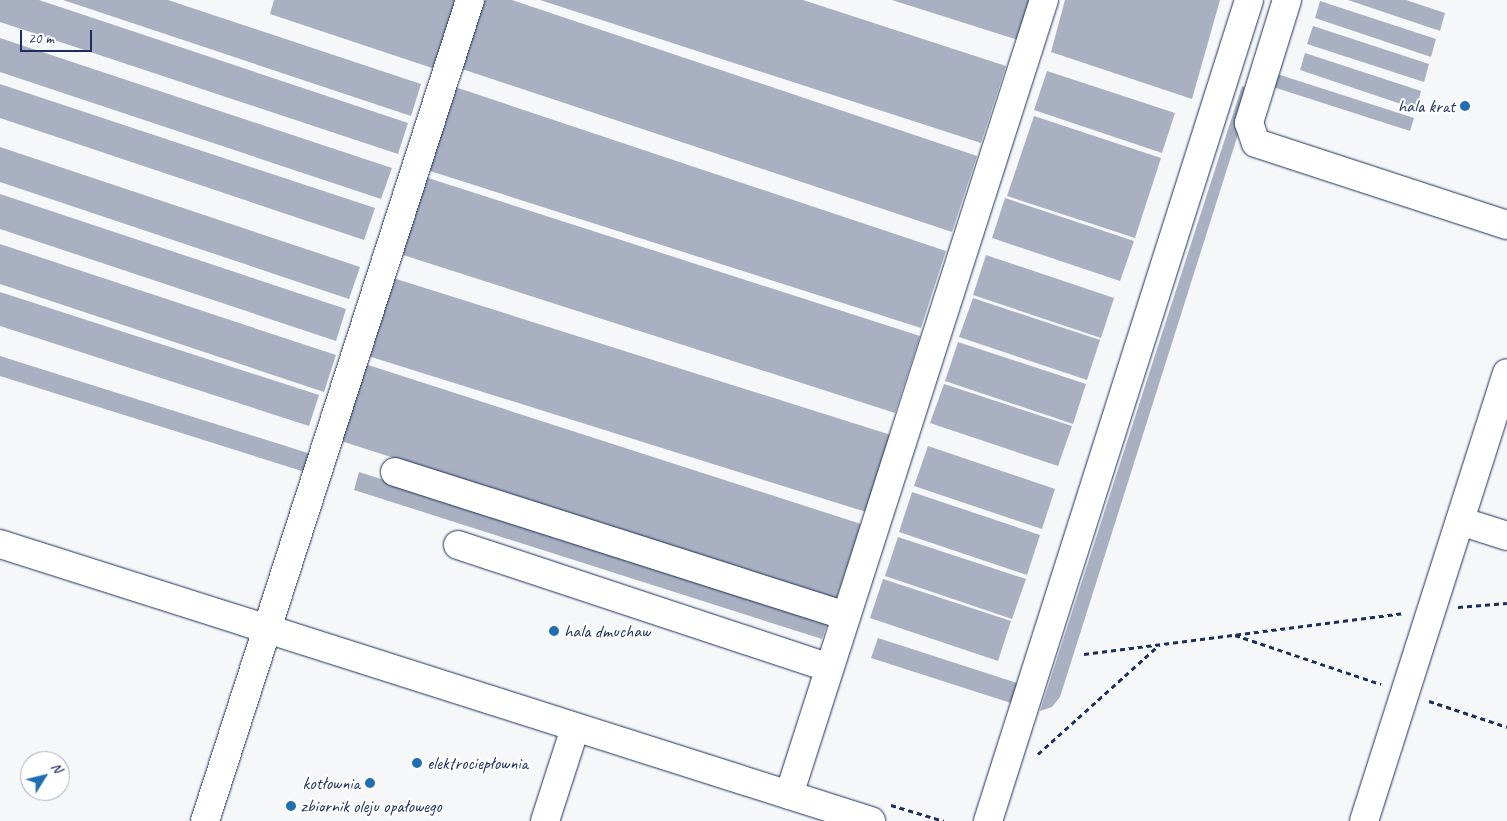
<!DOCTYPE html>
<html>
<head>
<meta charset="utf-8">
<style>
  body { margin:0 }
  #map { position:relative; width:1507px; height:821px; overflow:hidden; background:#f6f7f9; font-family:Caveat,sans-serif }
  div>[style] { position:absolute }
  .water>* { inset:0; background:#a9b0c1 }
  .path>* { height:3px; margin-top:-1.5px; transform-origin:0; background:repeating-linear-gradient(90deg,#1b2f5e 0 5px,transparent 0 9px) }
  .roads { filter:drop-shadow(0 0 1px #1b2f5e) drop-shadow(0 0 1px #1b2f5e) }
  .minor>* { height:28px; margin:-14px; padding:0 14px; transform-origin:14px; border-radius:14px; background:#fff }
  .dots>* { width:14px; height:14px; translate:-50% -50%; box-sizing:border-box; border:2px solid #fff; border-radius:50% }
  span { translate:-50% -50%; white-space:nowrap; text-align:center; line-height:1.15; -webkit-text-stroke:4px #fff; paint-order:stroke }
  .poi-label { font-size:18px; color:#1b2f5e }
  .right { translate:-100% -50%; text-align:right }
  .left { translate:0 -50%; text-align:left }
  .north { position:absolute; left:20px; top:751px; width:50px; height:50px; box-sizing:border-box; background:#fff; border:1px solid #a4acbf; border-radius:50%; rotate:54deg; font-size:14px; font-weight:700; line-height:20px; text-align:center; color:#1b2f5e }
  .north::after { content:''; display:block; margin:auto; width:18px; height:22px; background:#1f6fb2; clip-path:polygon(50% 0,100% 100%,50% 72%,0 100%) }
  .scale { position:absolute; left:20px; top:30px; width:72px; height:22px; box-sizing:border-box; border:2px solid #1b2f5e; border-top:0; padding-left:6px; font-size:15px; line-height:18px; white-space:nowrap; color:#1b2f5e; -webkit-text-stroke:4px #fff; paint-order:stroke }
</style>
</head>
<body>
<div id="map">
  <div class="water">
    <i style="clip-path:polygon(0 0,39px 0,408px 123px,398px 154px,0 22px)"></i>
    <i style="clip-path:polygon(63px 0,168px 0,421px 84px,411px 116px)"></i>
    <i style="clip-path:polygon(274px 0,457px 0,435px 69px,270px 14px)"></i>
    <i style="clip-path:polygon(482px 0,512px 0,977px 156px,952px 232px,459px 68px)"></i>
    <i style="clip-path:polygon(540px 0,803px 0,1006px 66px,981px 143px)"></i>
    <i style="clip-path:polygon(892px 0,1031px 0,1018px 40px)"></i>
    <i style="clip-path:polygon(1065px 0,1220px 0,1192px 99px,1051px 52px)"></i>
    <i style="clip-path:polygon(1348px 0,1406px 0,1445px 13px,1440px 31px)"></i>
    <i style="clip-path:polygon(1320px 1px,1436px 39px,1431px 57px,1315px 18px)"></i>
    <i style="clip-path:polygon(1313px 26px,1429px 64px,1424px 82px,1307px 44px)"></i>
    <i style="clip-path:polygon(0 38px,392px 168px,381px 199px,0 72px)"></i>
    <i style="clip-path:polygon(1305px 53px,1421px 91px,1416px 109px,1300px 70px)"></i>
    <i style="clip-path:polygon(1047px 71px,1175px 113px,1162px 153px,1034px 110px)"></i>
    <i style="clip-path:polygon(1274px 73px,1414px 118px,1410px 131px,1270px 86px)"></i>
    <i style="clip-path:polygon(0 84px,375px 208px,364px 240px,0 118px)"></i>
    <i style="clip-path:polygon(452px 86px,946px 251px,921px 328px,427px 170px)"></i>
    <i style="clip-path:polygon(1242px 86px,1252px 90px,1060px 697px,1052px 707px,1040px 711px)"></i>
    <i style="clip-path:polygon(1034px 116px,1161px 158px,1135px 238px,1007px 196px)"></i>
    <i style="clip-path:polygon(0 147px,360px 267px,349px 299px,0 182px)"></i>
    <i style="clip-path:polygon(425px 177px,920px 336px,895px 413px,400px 254px)"></i>
    <i style="clip-path:polygon(0 194px,346px 309px,336px 341px,0 229px)"></i>
    <i style="clip-path:polygon(1005px 198px,1134px 241px,1120px 281px,992px 238px)"></i>
    <i style="clip-path:polygon(0 244px,336px 355px,324px 392px,0 284px)"></i>
    <i style="clip-path:polygon(986px 255px,1114px 298px,1101px 338px,973px 295px)"></i>
    <i style="clip-path:polygon(390px 277px,891px 435px,866px 512px,368px 356px)"></i>
    <i style="clip-path:polygon(0 292px,319px 395px,309px 426px,0 326px)"></i>
    <i style="clip-path:polygon(973px 298px,1100px 340px,1087px 380px,959px 337px)"></i>
    <i style="clip-path:polygon(958px 342px,1086px 384px,1073px 424px,945px 381px)"></i>
    <i style="clip-path:polygon(0 356px,311px 454px,305px 472px,0 376px)"></i>
    <i style="clip-path:polygon(365px 364px,861px 524px,836px 600px,341px 441px)"></i>
    <i style="clip-path:polygon(944px 384px,1072px 426px,1058px 466px,930px 423px)"></i>
    <i style="clip-path:polygon(928px 446px,1055px 489px,1042px 529px,914px 486px)"></i>
    <i style="clip-path:polygon(359px 472px,828px 621px,822px 639px,354px 490px)"></i>
    <i style="clip-path:polygon(912px 492px,1040px 535px,1027px 575px,899px 532px)"></i>
    <i style="clip-path:polygon(898px 537px,1026px 579px,1012px 619px,885px 576px)"></i>
    <i style="clip-path:polygon(883px 579px,1011px 621px,998px 661px,870px 618px)"></i>
    <i style="clip-path:polygon(878px 638px,1017px 683px,1011px 703px,871px 658px)"></i>
  </div>
  <div class="path">
    <i style="left:1458px;top:607px;width:49px;rotate:-4.7deg"></i>
    <i style="left:1235px;top:635px;width:154px;rotate:18.6deg"></i>
    <i style="left:1084px;top:654px;width:323px;rotate:-7.3deg"></i>
    <i style="left:1429px;top:701px;width:82px;rotate:18.4deg"></i>
    <i style="left:1038px;top:754px;width:163px;rotate:-42deg"></i>
    <i style="left:891px;top:805px;width:55px;rotate:16.8deg"></i>
  </div>
  <div class="roads">
    <div class="minor">
      <i style="left:1287px;top:0;width:129px;rotate:107.2deg"></i>
      <i style="left:1249px;top:123px;width:21px;rotate:71deg"></i>
      <i style="left:1256px;top:143px;width:264px;rotate:18.1deg"></i>
      <i style="left:395px;top:472px;width:472px;rotate:17.7deg"></i>
      <i style="left:1460px;top:521px;width:49px;rotate:17.7deg"></i>
      <i style="left:0;top:544px;width:914px;rotate:17.64deg"></i>
      <i style="left:458px;top:545px;width:391px;rotate:18.3deg"></i>
      <i style="left:789px;top:795px;width:835px;rotate:-72.22deg"></i>
      <i style="left:205px;top:821px;width:863px;rotate:-72.11deg"></i>
      <i style="left:545px;top:821px;width:98px;rotate:-72.1deg"></i>
      <i style="left:988px;top:821px;width:861px;rotate:-72.36deg"></i>
      <i style="left:1364px;top:821px;width:470px;rotate:-72.3deg"></i>
    </div>
  </div>
  <div class="dots">
    <i style="left:1465px;top:106px;background:#1f6fb2"></i>
    <i style="left:554px;top:631px;background:#1f6fb2"></i>
    <i style="left:417px;top:763px;background:#1f6fb2"></i>
    <i style="left:370px;top:783px;background:#1f6fb2"></i>
    <i style="left:291px;top:806px;background:#1f6fb2"></i>
  </div>
  <div class="poi-label">
    <span class="right" style="left:1455px;top:106px">hala krat</span>
    <span class="left" style="left:564px;top:631px">hala dmuchaw</span>
    <span class="left" style="left:427px;top:763px">elektrociepłownia</span>
    <span class="right" style="left:360px;top:783px">kotłownia</span>
    <span class="left" style="left:301px;top:806px">zbiornik oleju opałowego</span>
  </div>
  <div class="north">N</div>
  <div class="scale">20 m</div>
</div>
</body>
</html>
